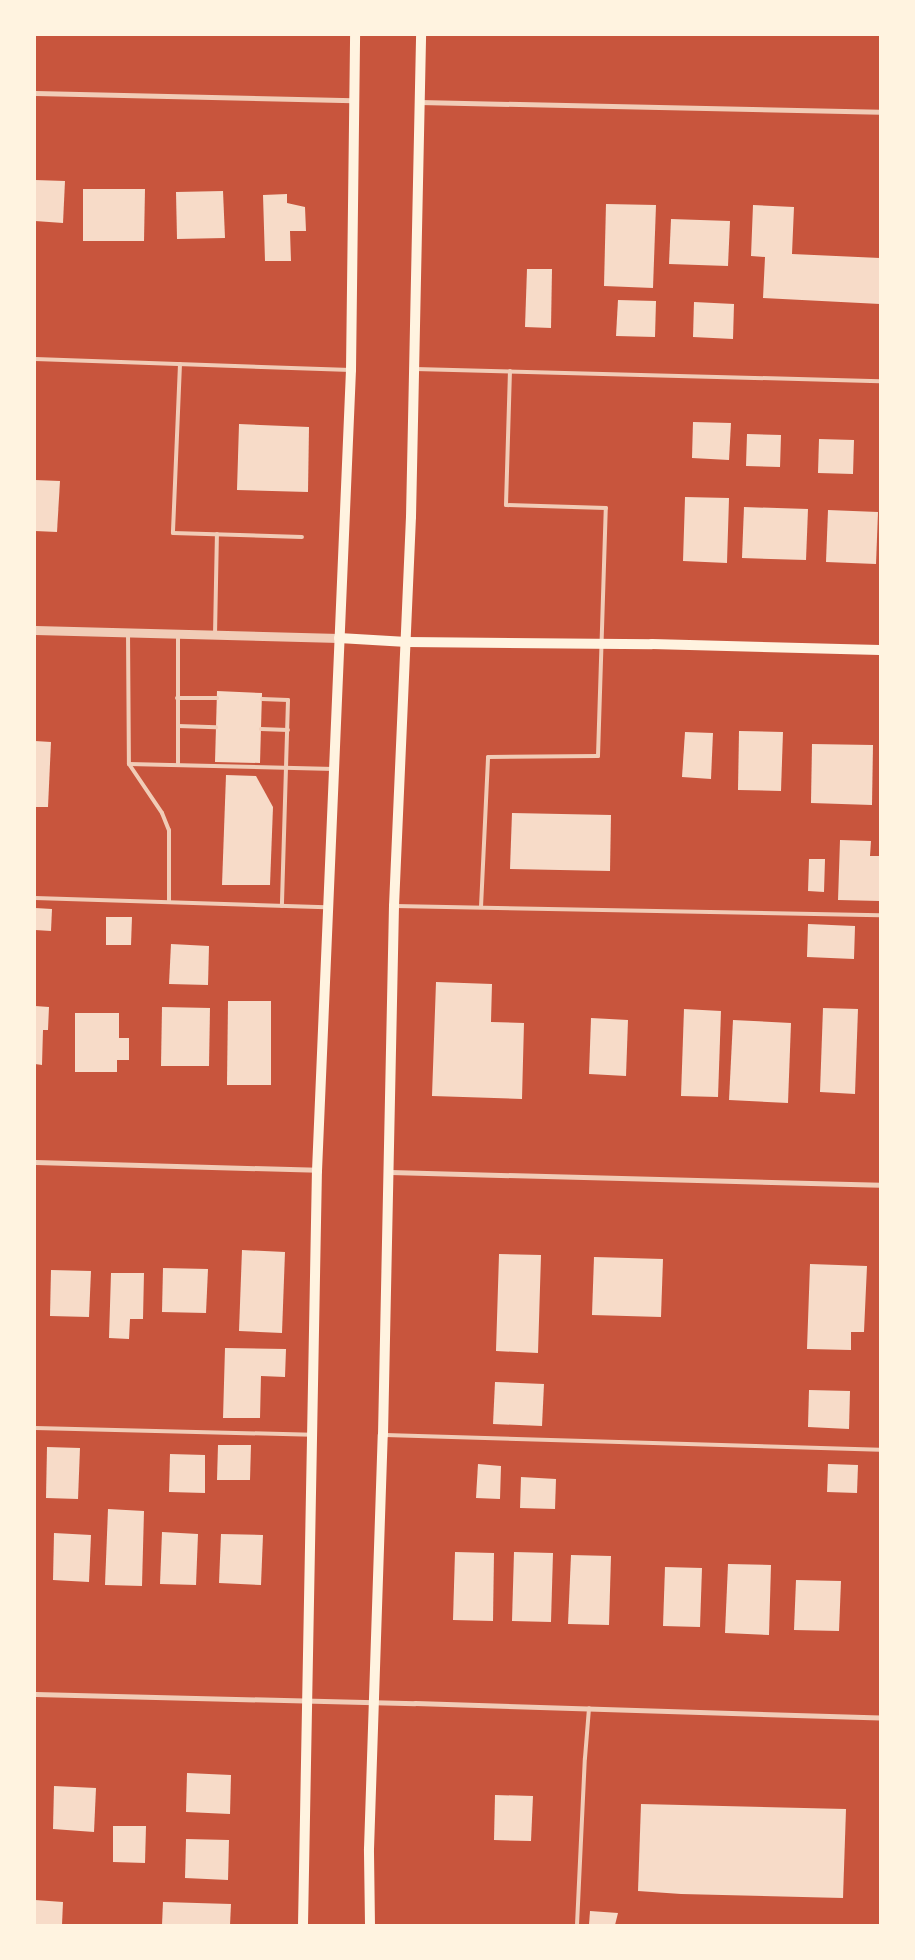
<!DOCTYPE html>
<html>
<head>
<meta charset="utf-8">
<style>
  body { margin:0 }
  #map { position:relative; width:915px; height:1960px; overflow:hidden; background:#c8553d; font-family:"Asap Condensed",sans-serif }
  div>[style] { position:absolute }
  .building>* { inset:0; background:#f7dbc8 }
  .service>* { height:4px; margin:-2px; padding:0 2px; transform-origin:2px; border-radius:2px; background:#f1ccb7 }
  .minor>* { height:5px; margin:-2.5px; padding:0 2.5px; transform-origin:2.5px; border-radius:2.5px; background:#f1ccb7 }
  .tertiary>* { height:9px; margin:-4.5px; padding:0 4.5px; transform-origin:4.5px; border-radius:4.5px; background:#f1ccb7 }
  .secondary>* { height:10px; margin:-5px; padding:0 5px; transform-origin:5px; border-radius:5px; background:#fff3e0 }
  span { translate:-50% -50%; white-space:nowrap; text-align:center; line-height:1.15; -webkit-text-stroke:4px #fff3e0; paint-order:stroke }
  .frame { position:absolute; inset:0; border:36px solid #fff3e0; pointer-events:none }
</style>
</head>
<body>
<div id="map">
  <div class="building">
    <i style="clip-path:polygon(35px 180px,65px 181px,63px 223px,35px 221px)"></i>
    <i style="clip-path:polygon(83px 189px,145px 189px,144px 241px,83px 241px)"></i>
    <i style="clip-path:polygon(223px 191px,225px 238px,177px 239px,176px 192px)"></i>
    <i style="clip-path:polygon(287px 194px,287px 203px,305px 207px,306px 231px,290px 231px,291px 261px,265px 261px,263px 195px)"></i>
    <i style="clip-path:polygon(606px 204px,656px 205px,653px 288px,604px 286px)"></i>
    <i style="clip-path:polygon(753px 205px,794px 207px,792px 254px,880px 258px,880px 304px,763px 298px,765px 257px,751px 256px)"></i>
    <i style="clip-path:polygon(671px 219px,730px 221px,728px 266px,669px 264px)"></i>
    <i style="clip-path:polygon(527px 269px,552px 269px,551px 328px,525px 327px)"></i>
    <i style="clip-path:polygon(618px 300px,656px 301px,655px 337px,616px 336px)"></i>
    <i style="clip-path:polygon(694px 302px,734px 304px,733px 339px,693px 337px)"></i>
    <i style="clip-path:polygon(693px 422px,731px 423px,729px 460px,692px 458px)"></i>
    <i style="clip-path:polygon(239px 424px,309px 427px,308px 492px,237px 490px)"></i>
    <i style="clip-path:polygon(747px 434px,781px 435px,780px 467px,746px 466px)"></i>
    <i style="clip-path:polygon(819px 439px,854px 440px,853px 474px,818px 473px)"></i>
    <i style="clip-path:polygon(35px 480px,60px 481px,57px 532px,35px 531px)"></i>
    <i style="clip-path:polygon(685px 497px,729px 498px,727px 563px,683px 561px)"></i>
    <i style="clip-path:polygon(744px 507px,808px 509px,806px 560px,742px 558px)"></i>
    <i style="clip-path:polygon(828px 510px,878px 512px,876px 564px,826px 562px)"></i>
    <i style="clip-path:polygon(217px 691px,262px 693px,260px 763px,215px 762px)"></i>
    <i style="clip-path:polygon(739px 731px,783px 732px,781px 791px,738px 790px)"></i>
    <i style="clip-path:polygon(685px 732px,713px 733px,711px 779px,682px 777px)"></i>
    <i style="clip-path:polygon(35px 741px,51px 742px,48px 807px,35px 807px)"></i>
    <i style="clip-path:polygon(812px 744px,873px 745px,872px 805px,811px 803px)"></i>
    <i style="clip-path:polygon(226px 775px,256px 776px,273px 807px,270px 885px,222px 885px)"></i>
    <i style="clip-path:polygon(512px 813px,611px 815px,610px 871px,510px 869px)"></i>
    <i style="clip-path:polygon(840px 840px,871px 841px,870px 856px,880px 856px,880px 901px,838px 900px)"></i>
    <i style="clip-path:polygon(809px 859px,825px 859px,824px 892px,808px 891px)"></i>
    <i style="clip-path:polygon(35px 908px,52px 909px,51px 931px,35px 930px)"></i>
    <i style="clip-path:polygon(106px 917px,132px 917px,131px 945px,106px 945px)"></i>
    <i style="clip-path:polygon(808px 924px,855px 926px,854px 959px,807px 957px)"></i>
    <i style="clip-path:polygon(171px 944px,209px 946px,208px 985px,169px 984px)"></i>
    <i style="clip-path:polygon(436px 982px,492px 984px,491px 1022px,524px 1023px,522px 1099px,432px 1096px)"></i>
    <i style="clip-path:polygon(228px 1001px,271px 1001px,271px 1085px,227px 1085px)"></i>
    <i style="clip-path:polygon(35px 1006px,49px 1007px,48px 1030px,43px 1030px,42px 1065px,35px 1064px)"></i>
    <i style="clip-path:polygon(162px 1007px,210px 1008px,209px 1066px,161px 1066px)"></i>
    <i style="clip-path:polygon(823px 1008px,858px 1009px,855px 1094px,820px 1092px)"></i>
    <i style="clip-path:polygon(684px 1009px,721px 1011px,718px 1097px,681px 1096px)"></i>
    <i style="clip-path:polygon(75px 1013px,119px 1013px,119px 1038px,129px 1038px,129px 1060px,117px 1060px,117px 1072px,75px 1072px)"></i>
    <i style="clip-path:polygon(591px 1018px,628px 1020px,626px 1076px,589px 1074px)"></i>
    <i style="clip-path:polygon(733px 1020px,791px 1023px,788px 1103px,729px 1100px)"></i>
    <i style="clip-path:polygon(242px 1250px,285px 1252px,282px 1333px,239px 1331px)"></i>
    <i style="clip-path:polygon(499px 1254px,541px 1255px,538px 1353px,496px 1351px)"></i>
    <i style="clip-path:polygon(594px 1257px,663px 1259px,661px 1317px,592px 1315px)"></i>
    <i style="clip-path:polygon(810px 1264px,867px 1266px,864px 1332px,851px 1332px,851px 1350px,807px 1349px)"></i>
    <i style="clip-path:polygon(163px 1268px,208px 1269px,206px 1313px,162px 1312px)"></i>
    <i style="clip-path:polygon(51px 1270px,91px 1271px,89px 1317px,50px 1316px)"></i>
    <i style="clip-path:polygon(111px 1273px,144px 1273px,143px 1319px,130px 1319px,129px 1339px,109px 1338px)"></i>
    <i style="clip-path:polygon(225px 1348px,286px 1349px,285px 1377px,261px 1376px,260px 1418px,223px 1418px)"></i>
    <i style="clip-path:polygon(495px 1382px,544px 1384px,542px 1426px,493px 1424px)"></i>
    <i style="clip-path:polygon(809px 1390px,850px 1391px,849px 1429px,808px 1427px)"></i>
    <i style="clip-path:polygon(218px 1445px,251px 1445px,250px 1480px,217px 1480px)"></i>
    <i style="clip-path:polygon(47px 1447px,80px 1448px,78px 1499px,46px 1498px)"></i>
    <i style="clip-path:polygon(170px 1454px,205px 1455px,205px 1493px,169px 1492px)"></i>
    <i style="clip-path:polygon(478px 1464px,501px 1466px,500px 1499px,476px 1498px)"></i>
    <i style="clip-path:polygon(828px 1464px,858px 1465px,857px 1493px,827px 1492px)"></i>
    <i style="clip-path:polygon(521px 1477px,556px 1479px,555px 1509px,520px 1508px)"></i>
    <i style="clip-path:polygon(108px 1509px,144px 1511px,142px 1586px,105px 1585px)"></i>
    <i style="clip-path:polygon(162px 1532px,198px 1534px,196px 1585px,160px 1584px)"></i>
    <i style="clip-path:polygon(54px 1533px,91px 1535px,89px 1582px,53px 1580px)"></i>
    <i style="clip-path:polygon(221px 1534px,263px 1535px,261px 1585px,219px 1583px)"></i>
    <i style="clip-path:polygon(455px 1552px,494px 1553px,493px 1621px,453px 1620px)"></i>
    <i style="clip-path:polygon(514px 1552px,553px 1553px,551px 1622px,512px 1621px)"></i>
    <i style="clip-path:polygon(571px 1555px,611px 1556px,609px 1625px,568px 1624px)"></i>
    <i style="clip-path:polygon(728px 1564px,771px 1565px,769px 1635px,725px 1633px)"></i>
    <i style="clip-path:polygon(665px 1567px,702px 1568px,700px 1627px,663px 1626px)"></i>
    <i style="clip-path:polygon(796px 1580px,841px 1581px,839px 1631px,794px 1630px)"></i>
    <i style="clip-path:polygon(187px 1773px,231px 1775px,230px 1814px,186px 1812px)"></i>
    <i style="clip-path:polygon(54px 1786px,96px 1788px,94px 1832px,53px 1829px)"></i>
    <i style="clip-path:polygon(495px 1795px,533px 1796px,531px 1841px,494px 1840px)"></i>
    <i style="clip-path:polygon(641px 1804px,846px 1809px,843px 1898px,681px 1894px,638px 1891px)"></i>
    <i style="clip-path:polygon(113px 1826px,146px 1826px,145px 1863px,113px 1862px)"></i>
    <i style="clip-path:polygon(186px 1839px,229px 1840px,228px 1880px,185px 1878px)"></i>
    <i style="clip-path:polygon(35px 1900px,63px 1902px,62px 1925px,35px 1925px)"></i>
    <i style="clip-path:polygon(163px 1902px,231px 1904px,230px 1925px,162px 1925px)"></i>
    <i style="clip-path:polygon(590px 1911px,618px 1913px,615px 1925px,589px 1925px)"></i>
  </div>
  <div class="service">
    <i style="left:35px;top:359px;width:316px;rotate:2deg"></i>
    <i style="left:180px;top:364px;width:169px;rotate:92.4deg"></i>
    <i style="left:173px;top:533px;width:129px;rotate:1.8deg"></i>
    <i style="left:415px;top:369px;width:465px;rotate:1.5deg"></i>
    <i style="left:128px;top:632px;width:132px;rotate:89.6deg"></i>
    <i style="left:129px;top:764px;width:59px;rotate:56deg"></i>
    <i style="left:162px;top:813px;width:18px;rotate:68deg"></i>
    <i style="left:169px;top:830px;width:72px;rotate:90deg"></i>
    <i style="left:178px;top:634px;width:131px;rotate:90deg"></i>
    <i style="left:215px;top:635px;width:101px;rotate:-88.9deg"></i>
    <i style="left:177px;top:698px;width:40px"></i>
    <i style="left:262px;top:699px;width:26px;rotate:2deg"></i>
    <i style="left:288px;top:700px;width:206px;rotate:91.7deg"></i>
    <i style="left:178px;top:726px;width:38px;rotate:2deg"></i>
    <i style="left:261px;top:729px;width:27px;rotate:2deg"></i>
    <i style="left:129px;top:764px;width:205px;rotate:1.4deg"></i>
    <i style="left:35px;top:898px;width:291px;rotate:1.8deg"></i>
    <i style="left:395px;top:906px;width:485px;rotate:1.1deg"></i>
    <i style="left:481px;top:907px;width:150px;rotate:-87.3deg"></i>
    <i style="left:488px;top:757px;width:110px;rotate:-0.5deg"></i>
    <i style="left:598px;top:756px;width:248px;rotate:-88.2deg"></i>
    <i style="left:606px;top:508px;width:100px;rotate:-178.3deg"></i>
    <i style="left:506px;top:505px;width:134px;rotate:-88.3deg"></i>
    <i style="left:35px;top:1428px;width:277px;rotate:1.4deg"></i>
    <i style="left:385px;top:1435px;width:495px;rotate:1.7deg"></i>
    <i style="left:577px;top:1925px;width:167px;rotate:-87.3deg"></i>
    <i style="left:585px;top:1758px;width:50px;rotate:-85.4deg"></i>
  </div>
  <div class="minor">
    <i style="left:35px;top:93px;width:318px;rotate:1.3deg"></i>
    <i style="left:419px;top:102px;width:461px;rotate:1.2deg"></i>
    <i style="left:35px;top:1162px;width:282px;rotate:1.6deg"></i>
    <i style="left:390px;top:1172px;width:490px;rotate:1.5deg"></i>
    <i style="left:35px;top:1694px;width:380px;rotate:1.4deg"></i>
    <i style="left:415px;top:1703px;width:465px;rotate:1.8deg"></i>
  </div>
  <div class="tertiary">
    <i style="left:35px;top:630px;width:304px;rotate:1.5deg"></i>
  </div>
  <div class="secondary">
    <i style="left:339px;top:638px;width:68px;rotate:3.4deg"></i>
    <i style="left:407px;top:642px;width:245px;rotate:0.5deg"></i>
    <i style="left:652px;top:644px;width:228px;rotate:1.5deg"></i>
    <i style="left:303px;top:1925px;width:754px;rotate:-88.94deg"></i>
    <i style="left:317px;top:1171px;width:802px;rotate:-87.57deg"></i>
    <i style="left:351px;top:370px;width:335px;rotate:-89.3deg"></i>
    <i style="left:370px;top:1925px;width:76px;rotate:-90.8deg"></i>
    <i style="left:369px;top:1849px;width:414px;rotate:-88.1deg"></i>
    <i style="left:383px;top:1435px;width:529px;rotate:-88.81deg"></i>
    <i style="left:394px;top:906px;width:389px;rotate:-87.5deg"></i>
    <i style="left:411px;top:517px;width:482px;rotate:-88.8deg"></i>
  </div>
  <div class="frame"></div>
</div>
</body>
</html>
